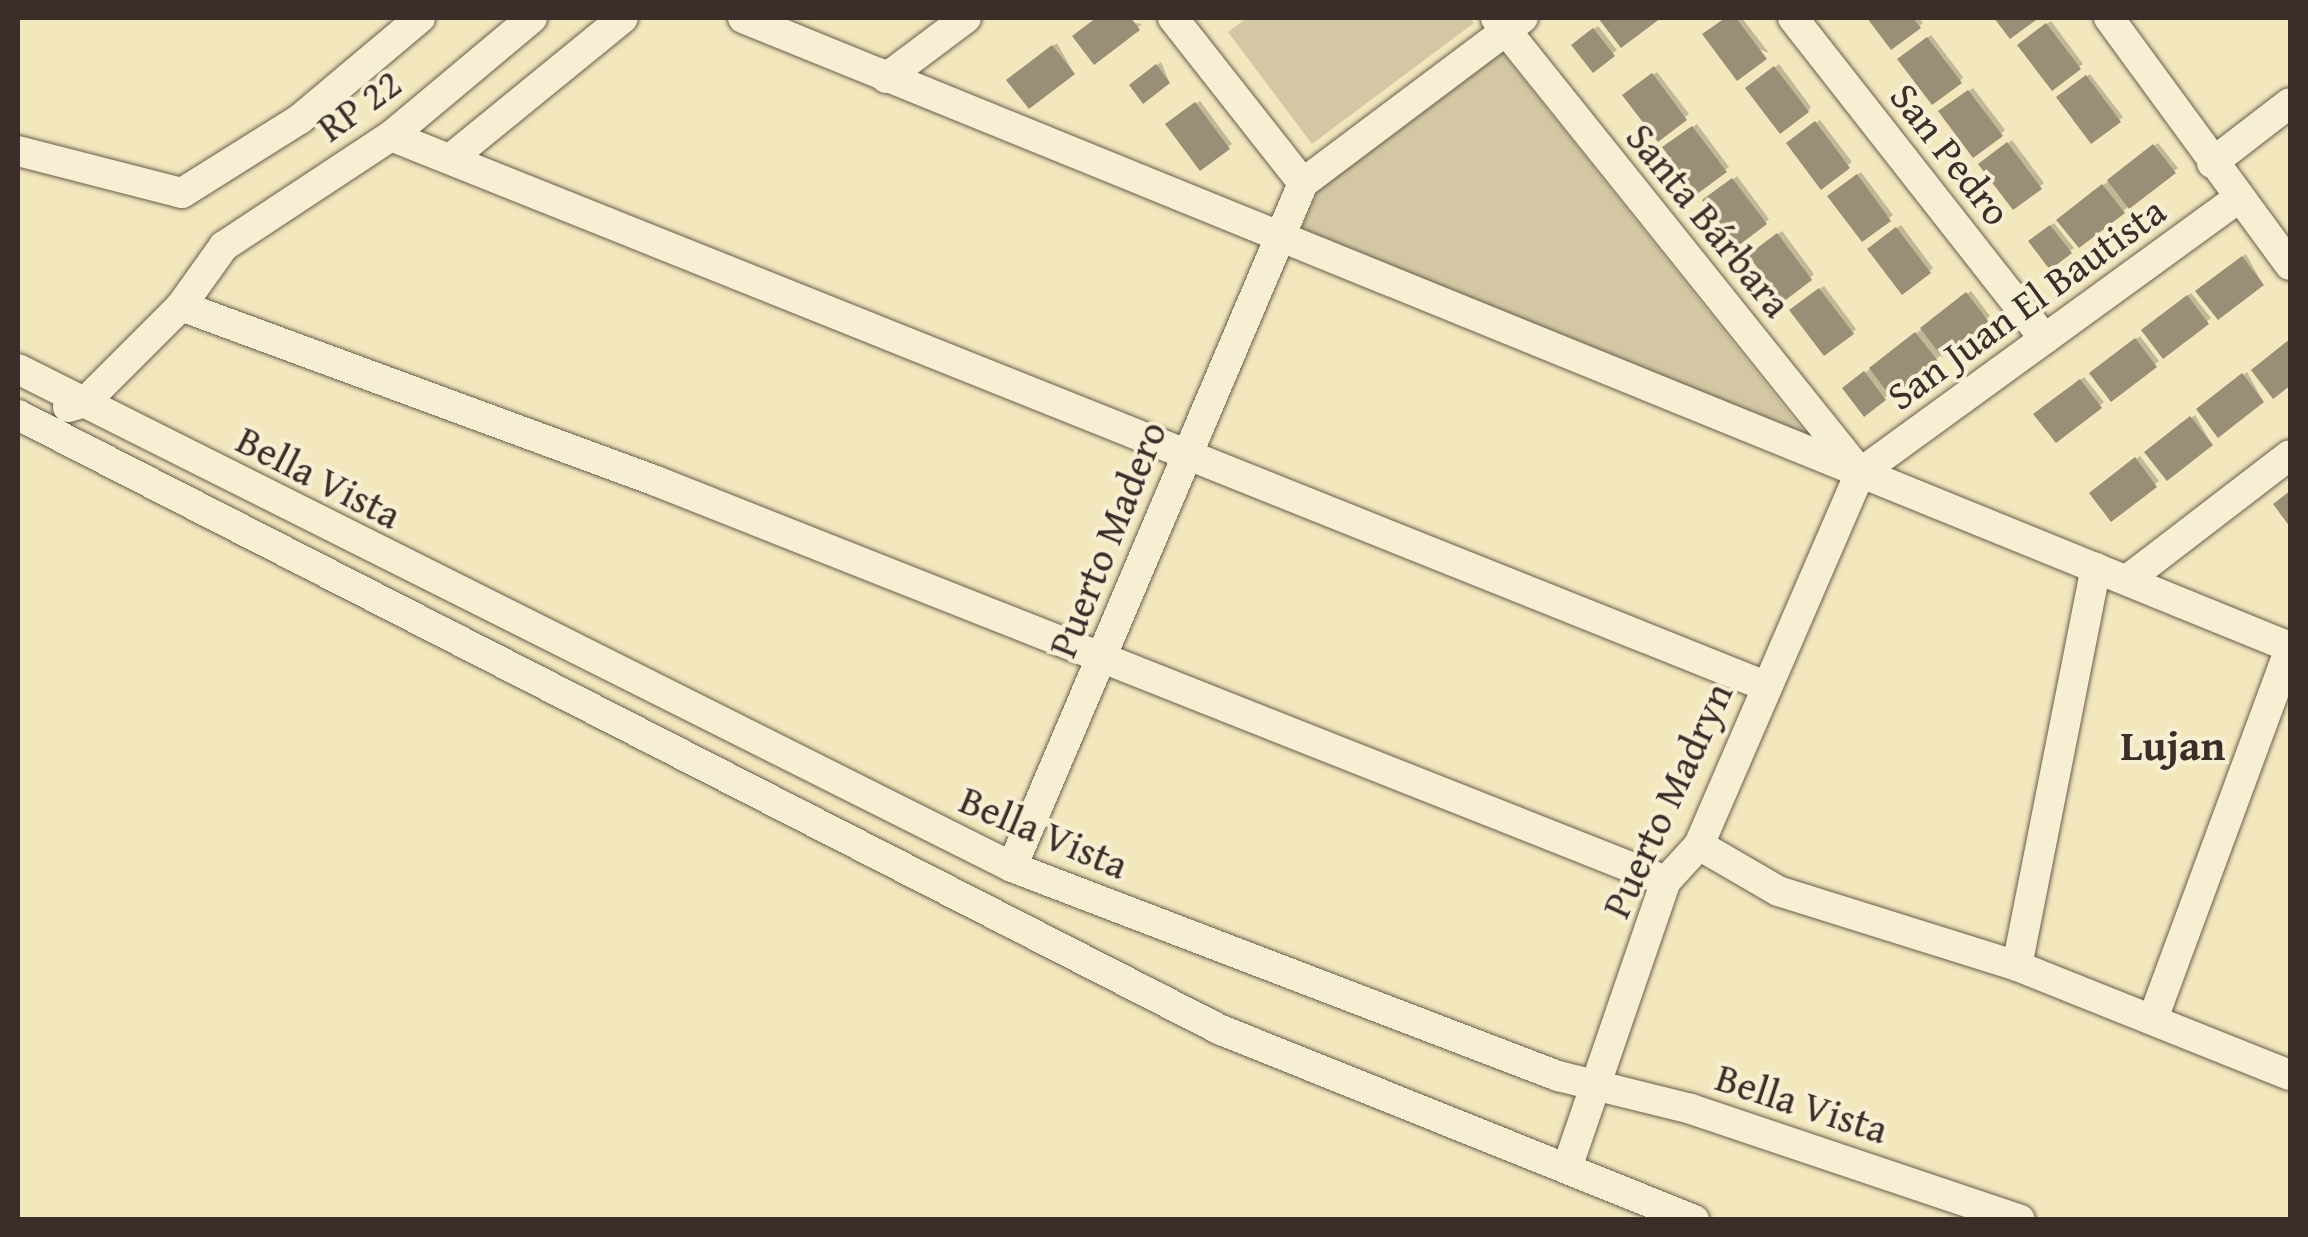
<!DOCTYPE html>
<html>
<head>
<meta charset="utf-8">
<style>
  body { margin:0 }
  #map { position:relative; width:2308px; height:1237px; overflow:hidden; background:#f3e7bd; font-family:"Gentium Book Plus",serif }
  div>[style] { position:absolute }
  .green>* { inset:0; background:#d4c8a4 }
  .shadow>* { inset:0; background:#0003 }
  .building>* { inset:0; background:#9b8e76 }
  .roads { filter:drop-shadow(0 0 2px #695c4e) drop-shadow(0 0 2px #695c4e) }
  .minor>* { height:30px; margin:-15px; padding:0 15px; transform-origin:15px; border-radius:15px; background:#f7efd4 }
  span { translate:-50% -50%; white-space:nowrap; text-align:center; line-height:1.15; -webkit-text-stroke:8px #f7efd4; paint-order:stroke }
  .street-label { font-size:40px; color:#3b2e29 }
  .neighbourhood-label { font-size:42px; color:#3b2e29; font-weight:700 }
  .frame { position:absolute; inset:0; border:20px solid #3b2e29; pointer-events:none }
</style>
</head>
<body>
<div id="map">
  <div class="green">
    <i style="clip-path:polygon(1247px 18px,1470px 18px,1474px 23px,1312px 144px,1228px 32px)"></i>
    <i style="clip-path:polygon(1500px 50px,1805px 433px,1300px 231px,1320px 185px)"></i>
  </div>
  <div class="shadow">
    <i style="clip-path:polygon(1099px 18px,1142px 24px,1094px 62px,1079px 33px)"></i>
    <i style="clip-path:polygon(1727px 18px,1742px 18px,1769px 53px,1709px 31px)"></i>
    <i style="clip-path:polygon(1870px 18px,1919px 18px,1923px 23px,1892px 47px)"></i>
    <i style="clip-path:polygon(2051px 21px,2083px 64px,2079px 67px,2024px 41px)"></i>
    <i style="clip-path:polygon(1598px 26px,1617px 50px,1594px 69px,1578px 41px)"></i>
    <i style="clip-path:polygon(1931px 35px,1963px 77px,1960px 81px,1904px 55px)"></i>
    <i style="clip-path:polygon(1057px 43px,1073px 72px,1013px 77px)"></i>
    <i style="clip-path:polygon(1161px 62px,1169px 81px,1136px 81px)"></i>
    <i style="clip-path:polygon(1779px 64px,1811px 107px,1808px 111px,1752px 85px)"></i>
    <i style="clip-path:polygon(1657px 72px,1689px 114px,1658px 138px,1629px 92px)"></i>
    <i style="clip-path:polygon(2090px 74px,2123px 117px,2119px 120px,2063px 94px)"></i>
    <i style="clip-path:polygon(1973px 88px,2005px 130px,2001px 134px,1945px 108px)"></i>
    <i style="clip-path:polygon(1200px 101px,1232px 144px,1228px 147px,1172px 121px)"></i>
    <i style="clip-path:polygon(1820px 120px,1852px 162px,1821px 186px,1793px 140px)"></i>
    <i style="clip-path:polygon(1697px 124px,1729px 167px,1725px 170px,1669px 144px)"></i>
    <i style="clip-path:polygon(2012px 140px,2044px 183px,2014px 207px,1985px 161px)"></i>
    <i style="clip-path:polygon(2158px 143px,2178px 168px,2123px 211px,2063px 216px)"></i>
    <i style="clip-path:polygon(1861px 172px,1893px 215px,1863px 239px,1834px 192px)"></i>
    <i style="clip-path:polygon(1737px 176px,1769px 219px,1766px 222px,1709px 197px)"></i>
    <i style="clip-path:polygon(2054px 223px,2074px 248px,2070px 251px,2034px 238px)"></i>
    <i style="clip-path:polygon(1901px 225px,1933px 268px,1930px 271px,1873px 246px)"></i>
    <i style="clip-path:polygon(1782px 231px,1814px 274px,1810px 278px,1755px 252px)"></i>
    <i style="clip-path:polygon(2246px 254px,2262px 283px,2202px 288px)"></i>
    <i style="clip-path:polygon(1824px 286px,1856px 329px,1853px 332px,1796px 306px)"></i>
    <i style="clip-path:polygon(1971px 291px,1990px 316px,1936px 359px,1884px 398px,1849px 385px)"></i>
    <i style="clip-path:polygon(2191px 293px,2211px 318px,2163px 356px,2147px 327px)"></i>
    <i style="clip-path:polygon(2140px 336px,2159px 361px,2112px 399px,2096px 369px)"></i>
    <i style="clip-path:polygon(2247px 372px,2263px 401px,2203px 406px)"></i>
    <i style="clip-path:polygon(2084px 377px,2104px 402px,2056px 440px,2040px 411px)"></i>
    <i style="clip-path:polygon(2195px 415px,2211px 443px,2151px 448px)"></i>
    <i style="clip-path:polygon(2140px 456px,2159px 481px,2112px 518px,2096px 490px)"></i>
  </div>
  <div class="building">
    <i style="clip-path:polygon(1096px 18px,1131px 18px,1140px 30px,1094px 65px,1072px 36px)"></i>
    <i style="clip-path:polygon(1598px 18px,1661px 18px,1621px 48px)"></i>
    <i style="clip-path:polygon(1725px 18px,1736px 18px,1767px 59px,1737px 81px,1702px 34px)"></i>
    <i style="clip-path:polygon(1867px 18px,1913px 18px,1921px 28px,1891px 50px)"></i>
    <i style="clip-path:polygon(1994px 18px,2039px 18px,2010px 39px)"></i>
    <i style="clip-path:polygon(2046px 23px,2081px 69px,2052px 91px,2017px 45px)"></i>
    <i style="clip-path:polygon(1593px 28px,1615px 56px,1593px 73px,1571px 45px)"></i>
    <i style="clip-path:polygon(1927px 37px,1962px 83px,1932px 105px,1897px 59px)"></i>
    <i style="clip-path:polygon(1052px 45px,1075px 74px,1029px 109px,1006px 80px)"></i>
    <i style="clip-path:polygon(1156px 64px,1170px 83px,1143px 104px,1129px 85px)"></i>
    <i style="clip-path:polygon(1774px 66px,1809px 112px,1780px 134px,1745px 88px)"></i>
    <i style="clip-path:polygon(1652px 73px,1687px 120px,1658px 142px,1622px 95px)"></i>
    <i style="clip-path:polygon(2086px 75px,2121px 122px,2091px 144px,2056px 97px)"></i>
    <i style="clip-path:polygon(1968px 90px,2003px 136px,1973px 158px,1938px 111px)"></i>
    <i style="clip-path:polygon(1195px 102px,1230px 149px,1200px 171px,1165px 124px)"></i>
    <i style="clip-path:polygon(1815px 121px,1850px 168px,1821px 190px,1786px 143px)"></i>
    <i style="clip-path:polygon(1692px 126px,1727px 172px,1697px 194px,1662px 147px)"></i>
    <i style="clip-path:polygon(2007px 142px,2042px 189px,2013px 210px,1978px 164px)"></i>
    <i style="clip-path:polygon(2153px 144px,2176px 173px,2129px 209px,2107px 180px)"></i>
    <i style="clip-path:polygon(1857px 174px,1891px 221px,1862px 242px,1827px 196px)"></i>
    <i style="clip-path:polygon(1732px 178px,1767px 224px,1738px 246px,1702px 200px)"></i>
    <i style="clip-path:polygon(2102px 184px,2125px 213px,2079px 248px,2056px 220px)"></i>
    <i style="clip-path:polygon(2050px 225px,2072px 253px,2050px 270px,2028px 241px)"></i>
    <i style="clip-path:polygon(1896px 227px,1931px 273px,1902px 295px,1867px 249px)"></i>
    <i style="clip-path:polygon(1777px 233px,1812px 280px,1783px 302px,1748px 255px)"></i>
    <i style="clip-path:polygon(2242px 256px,2264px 285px,2218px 320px,2195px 291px)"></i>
    <i style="clip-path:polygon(1819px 288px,1854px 334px,1824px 356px,1789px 310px)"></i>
    <i style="clip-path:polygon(1966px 292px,1989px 322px,1942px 357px,1920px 328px)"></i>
    <i style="clip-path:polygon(2187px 295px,2209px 324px,2163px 359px,2141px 330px)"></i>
    <i style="clip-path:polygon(1915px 332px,1938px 361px,1891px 397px,1869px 368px)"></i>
    <i style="clip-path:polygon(2135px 338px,2157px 367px,2111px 402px,2089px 373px)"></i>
    <i style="clip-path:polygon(2290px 339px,2290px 386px,2273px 399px,2251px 370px)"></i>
    <i style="clip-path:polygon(1864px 371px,1886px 400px,1864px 417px,1842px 388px)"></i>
    <i style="clip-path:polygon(2242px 373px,2264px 402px,2218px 438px,2196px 409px)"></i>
    <i style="clip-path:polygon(2080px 379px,2102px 408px,2056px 443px,2033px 414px)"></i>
    <i style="clip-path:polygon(2190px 416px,2213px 445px,2167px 481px,2144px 452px)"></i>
    <i style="clip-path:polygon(2135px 457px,2157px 487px,2111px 522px,2089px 493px)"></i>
    <i style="clip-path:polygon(2290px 491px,2290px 527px,2273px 504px)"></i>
  </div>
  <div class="roads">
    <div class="minor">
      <i style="left:743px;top:18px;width:1670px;rotate:22.13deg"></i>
      <i style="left:1173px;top:18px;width:210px;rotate:51.8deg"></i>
      <i style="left:1496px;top:18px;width:579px;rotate:51.31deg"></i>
      <i style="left:1793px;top:18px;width:408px;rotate:51.9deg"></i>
      <i style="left:2109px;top:18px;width:306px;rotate:53.8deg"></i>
      <i style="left:886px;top:78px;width:100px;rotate:-36.9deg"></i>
      <i style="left:391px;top:136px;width:1478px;rotate:21.81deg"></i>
      <i style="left:18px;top:151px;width:169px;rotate:14.4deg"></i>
      <i style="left:182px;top:193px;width:139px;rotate:-32.1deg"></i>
      <i style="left:300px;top:119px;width:157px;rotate:-40.1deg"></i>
      <i style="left:450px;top:159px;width:223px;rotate:-39.2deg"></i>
      <i style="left:2212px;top:163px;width:98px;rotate:-37.6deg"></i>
      <i style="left:181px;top:306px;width:506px;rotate:20.22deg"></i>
      <i style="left:656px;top:481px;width:1086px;rotate:21.61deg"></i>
      <i style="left:18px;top:369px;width:1112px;rotate:26.61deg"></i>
      <i style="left:1012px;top:867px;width:585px;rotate:20.95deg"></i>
      <i style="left:1558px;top:1076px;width:137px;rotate:13.9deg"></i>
      <i style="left:1691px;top:1109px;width:347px;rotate:18.6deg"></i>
      <i style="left:68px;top:407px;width:18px;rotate:-16deg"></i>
      <i style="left:85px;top:402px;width:136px;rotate:-45deg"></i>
      <i style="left:181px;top:306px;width:74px;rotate:-54.4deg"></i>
      <i style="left:224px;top:246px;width:200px;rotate:-33.4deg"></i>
      <i style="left:391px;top:136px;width:184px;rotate:-39.9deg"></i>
      <i style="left:18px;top:415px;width:1351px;rotate:27.08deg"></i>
      <i style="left:1221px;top:1030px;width:510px;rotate:21.88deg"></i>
      <i style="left:2127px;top:580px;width:205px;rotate:-37.5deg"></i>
      <i style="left:1699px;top:845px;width:91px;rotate:30.2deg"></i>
      <i style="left:1778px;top:891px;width:250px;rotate:17.4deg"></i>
      <i style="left:2017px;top:966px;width:294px;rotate:21.8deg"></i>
      <i style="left:1012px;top:867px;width:743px;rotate:-66.95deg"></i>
      <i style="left:1303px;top:183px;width:275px;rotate:-36.9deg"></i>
      <i style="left:2017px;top:966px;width:406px;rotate:-78.8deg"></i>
      <i style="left:2154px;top:1016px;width:391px;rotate:-69.7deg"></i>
      <i style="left:1567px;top:1168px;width:304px;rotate:-71deg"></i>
      <i style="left:1666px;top:881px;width:49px;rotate:-47.5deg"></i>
      <i style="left:1699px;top:845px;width:405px;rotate:-66.6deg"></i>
      <i style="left:1860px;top:473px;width:468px;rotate:-36deg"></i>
    </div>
  </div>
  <div class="street-label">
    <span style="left:359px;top:105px;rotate:-36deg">RP 22</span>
    <span style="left:1951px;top:154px;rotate:52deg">San Pedro</span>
    <span style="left:1709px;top:220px;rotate:51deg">Santa Bárbara</span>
    <span style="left:2026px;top:303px;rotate:-36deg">San Juan El Bautista</span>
    <span style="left:319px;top:477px;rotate:27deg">Bella Vista</span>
    <span style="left:1107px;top:539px;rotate:-68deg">Puerto Madero</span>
    <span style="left:1667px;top:800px;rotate:-65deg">Puerto Madryn</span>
    <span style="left:1044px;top:832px;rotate:23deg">Bella Vista</span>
    <span style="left:1802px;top:1103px;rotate:18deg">Bella Vista</span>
  </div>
  <div class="neighbourhood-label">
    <span style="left:2173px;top:745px">Lujan</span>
  </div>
  <div class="frame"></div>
</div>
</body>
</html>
